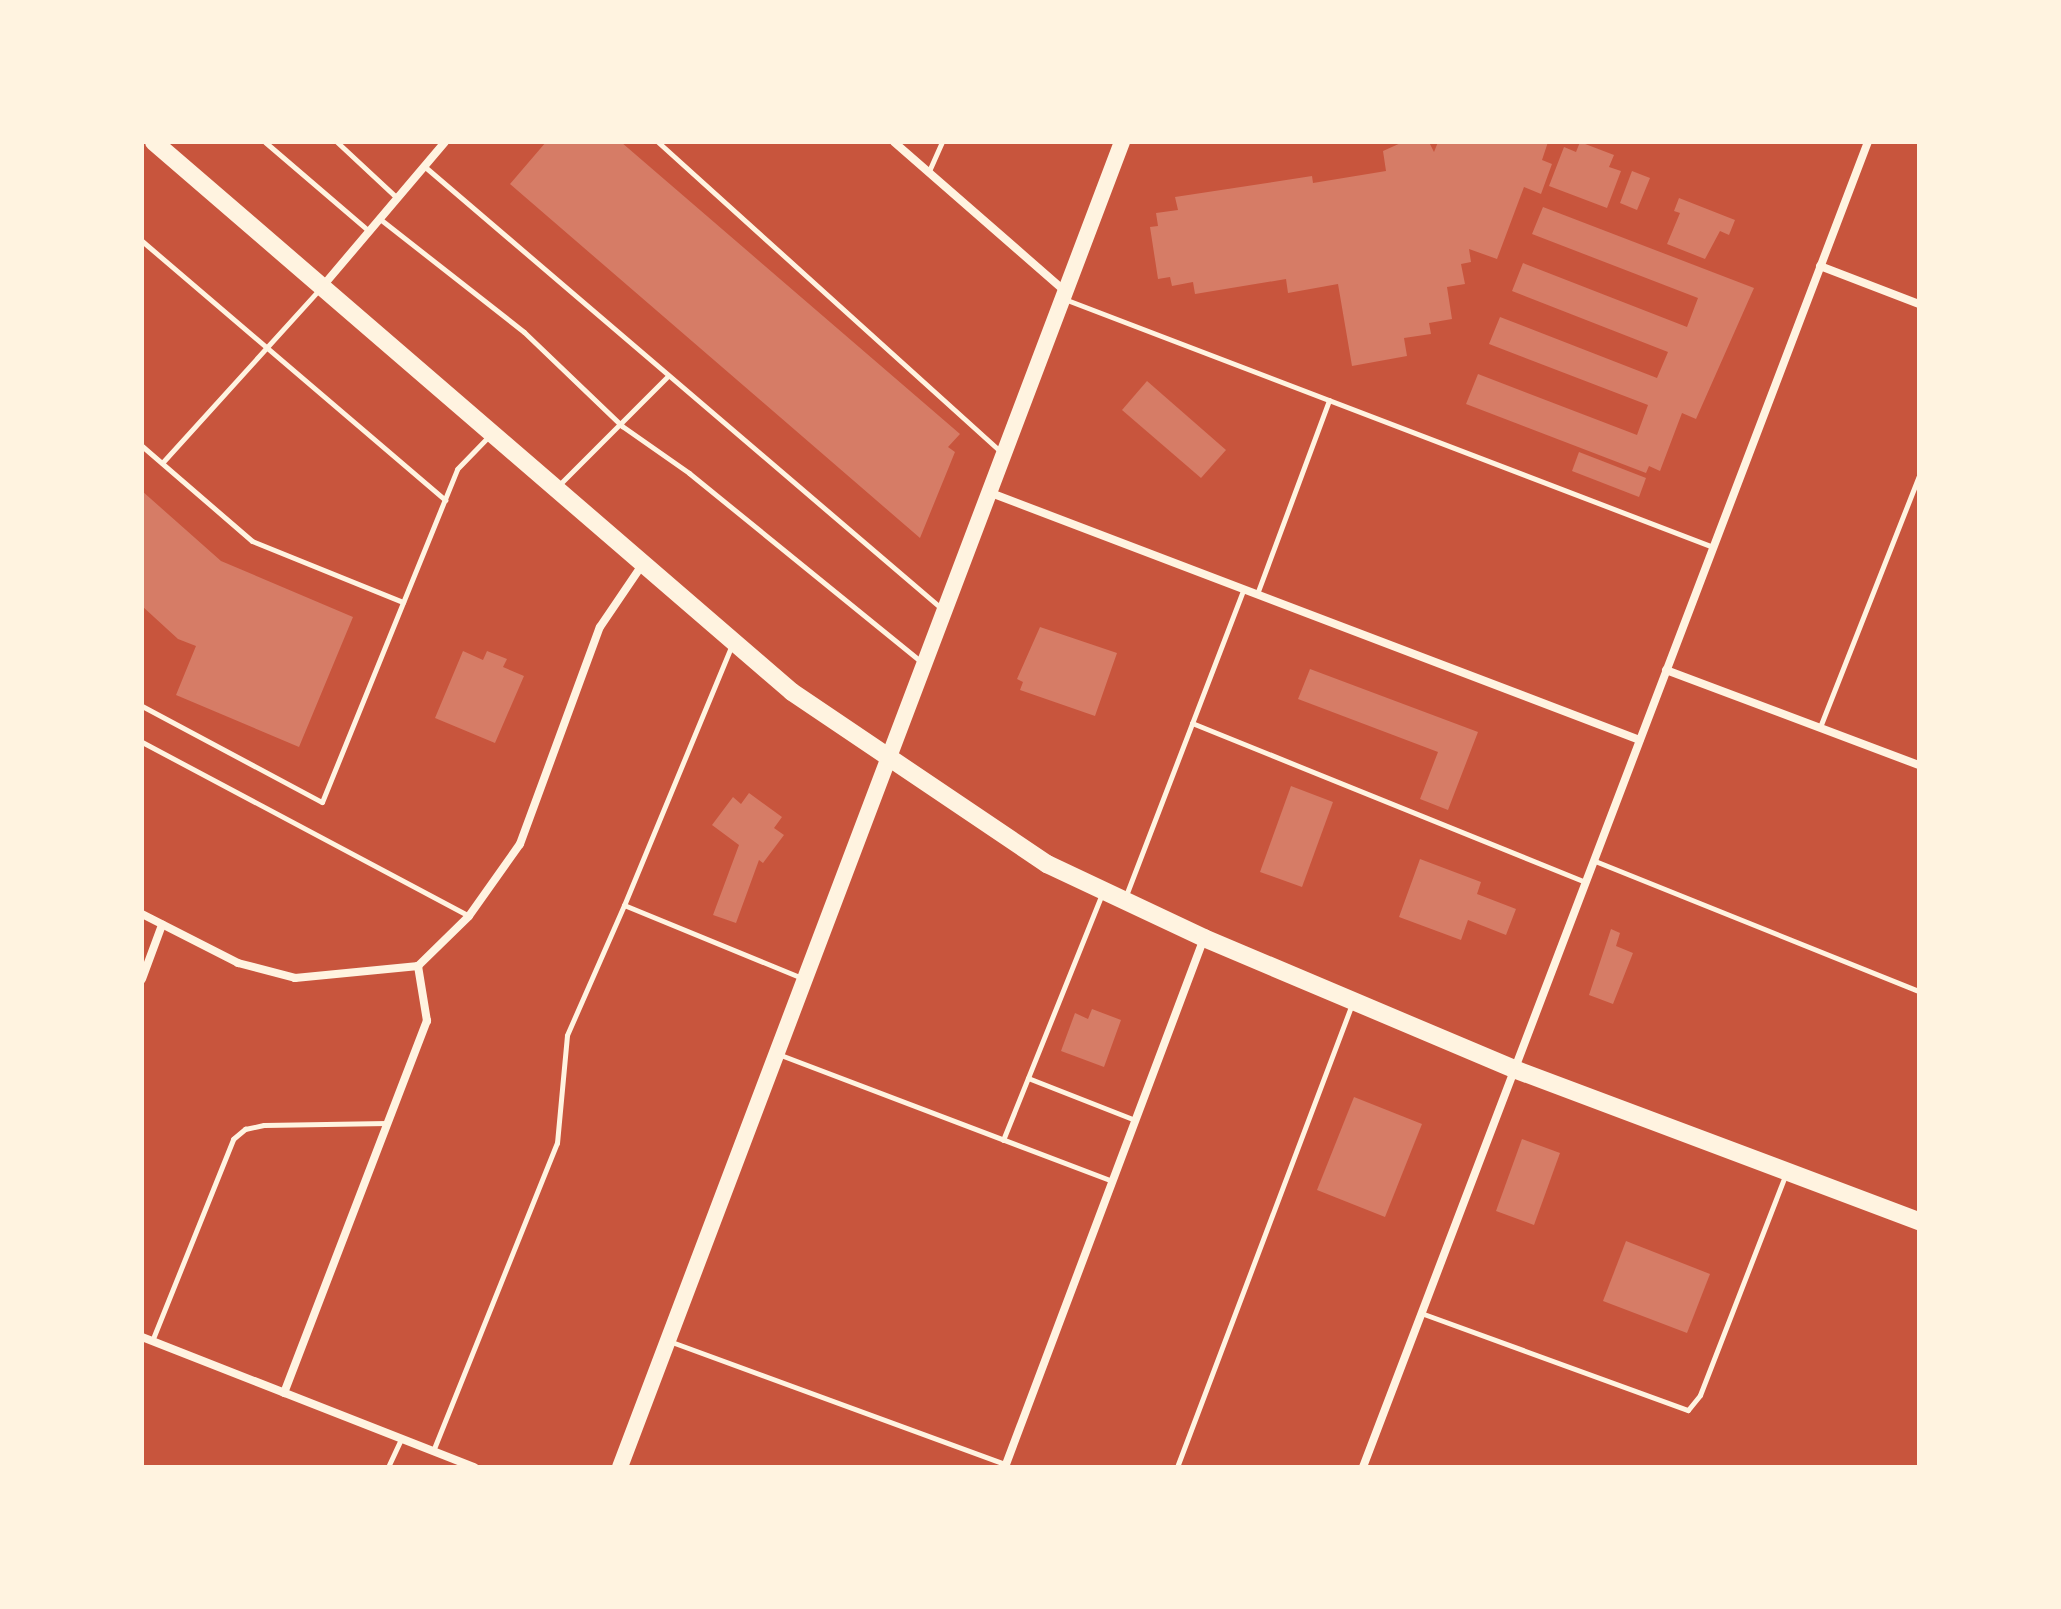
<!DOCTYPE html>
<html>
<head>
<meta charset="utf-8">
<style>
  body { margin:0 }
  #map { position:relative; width:2061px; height:1609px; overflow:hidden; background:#c8553d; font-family:"Public Sans",sans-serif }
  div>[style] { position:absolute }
  .building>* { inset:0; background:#d67c66 }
  .service>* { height:5px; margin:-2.5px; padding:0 2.5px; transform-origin:2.5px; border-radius:2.5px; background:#fff3e0 }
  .minor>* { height:8px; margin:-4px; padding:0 4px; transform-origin:4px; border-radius:4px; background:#fff3e0 }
  .secondary>* { height:16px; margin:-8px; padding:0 8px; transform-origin:8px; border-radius:8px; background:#fff3e0 }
  .primary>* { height:18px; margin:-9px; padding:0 9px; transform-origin:9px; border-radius:9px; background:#fff3e0 }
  span { translate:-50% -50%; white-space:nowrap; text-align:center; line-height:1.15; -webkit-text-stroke:8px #fff3e0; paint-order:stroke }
  .frame { position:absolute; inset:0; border:144px solid #fff3e0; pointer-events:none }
</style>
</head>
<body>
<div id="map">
  <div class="building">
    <i style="clip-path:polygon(546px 142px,621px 142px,960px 434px,948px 447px,955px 452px,920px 538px,510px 184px)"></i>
    <i style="clip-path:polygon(1403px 142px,1429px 142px,1434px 152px,1438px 142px,1548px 142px,1542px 160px,1552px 164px,1541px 194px,1524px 187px,1497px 259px,1469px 249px,1471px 262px,1461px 264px,1465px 284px,1447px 287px,1452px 319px,1429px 323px,1431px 334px,1404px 338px,1407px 356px,1352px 366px,1338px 284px,1288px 293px,1286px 279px,1195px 294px,1193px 282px,1172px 286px,1170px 277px,1158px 279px,1150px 227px,1158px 226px,1156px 213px,1178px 210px,1175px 197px,1312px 176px,1313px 183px,1386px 171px,1383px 151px)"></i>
    <i style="clip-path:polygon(1580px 142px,1614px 155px,1609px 167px,1621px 171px,1607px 208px,1549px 186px,1564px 147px,1576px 152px)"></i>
    <i style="clip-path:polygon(1632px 171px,1650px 178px,1637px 210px,1620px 203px)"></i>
    <i style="clip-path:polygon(1679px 198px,1735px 220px,1729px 235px,1720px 231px,1705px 259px,1667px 244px,1680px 213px,1674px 211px)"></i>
    <i style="clip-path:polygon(1543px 207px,1754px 288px,1696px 419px,1682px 413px,1660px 471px,1649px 466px,1646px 473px,1466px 404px,1478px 374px,1637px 435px,1648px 405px,1489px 344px,1500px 317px,1657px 378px,1668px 352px,1512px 291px,1523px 263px,1687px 327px,1698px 298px,1532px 234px)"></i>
    <i style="clip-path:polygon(1147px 381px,1226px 450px,1201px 478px,1122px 410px)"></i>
    <i style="clip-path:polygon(1579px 452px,1646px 478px,1639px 497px,1572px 471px)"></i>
    <i style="clip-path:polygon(142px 491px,221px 561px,353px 617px,299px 747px,176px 695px,196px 646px,178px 639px,142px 606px)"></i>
    <i style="clip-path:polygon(1040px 627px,1117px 653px,1095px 716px,1020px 690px,1023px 682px,1017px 679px)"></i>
    <i style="clip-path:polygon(463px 651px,483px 660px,487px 651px,507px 659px,503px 667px,524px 676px,495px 743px,435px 718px)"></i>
    <i style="clip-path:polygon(1310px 669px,1478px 732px,1448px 810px,1420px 799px,1438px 752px,1298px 699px)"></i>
    <i style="clip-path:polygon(1291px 786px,1333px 802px,1302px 887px,1260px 872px)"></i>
    <i style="clip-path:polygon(749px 793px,782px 817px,774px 828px,784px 835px,763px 863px,759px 860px,736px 923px,713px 915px,739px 845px,712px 825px,733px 797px,741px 804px)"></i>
    <i style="clip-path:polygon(1420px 859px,1481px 882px,1477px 894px,1516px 909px,1506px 935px,1468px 920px,1461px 940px,1399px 917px)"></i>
    <i style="clip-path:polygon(1611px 929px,1620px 933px,1616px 946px,1633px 953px,1613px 1004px,1589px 995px)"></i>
    <i style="clip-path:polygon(1092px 1009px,1121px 1020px,1104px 1067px,1061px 1051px,1075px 1013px,1088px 1019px)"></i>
    <i style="clip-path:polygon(1354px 1097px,1422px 1124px,1385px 1217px,1317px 1190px)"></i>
    <i style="clip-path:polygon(1522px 1139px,1560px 1153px,1534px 1225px,1496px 1211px)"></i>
    <i style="clip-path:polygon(1626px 1241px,1710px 1274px,1687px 1333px,1603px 1301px)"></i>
  </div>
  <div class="service">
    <i style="left:265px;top:142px;width:137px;rotate:40.6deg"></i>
    <i style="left:337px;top:142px;width:82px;rotate:43deg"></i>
    <i style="left:658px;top:142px;width:462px;rotate:42.1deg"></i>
    <i style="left:424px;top:166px;width:680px;rotate:40.53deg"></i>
    <i style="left:929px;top:171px;width:32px;rotate:-66deg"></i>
    <i style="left:380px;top:219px;width:183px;rotate:38.1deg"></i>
    <i style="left:524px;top:332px;width:136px;rotate:43.8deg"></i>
    <i style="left:622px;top:426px;width:82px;rotate:35deg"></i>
    <i style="left:689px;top:473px;width:298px;rotate:39.1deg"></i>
    <i style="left:142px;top:241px;width:399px;rotate:40.5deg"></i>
    <i style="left:1067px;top:300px;width:692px;rotate:20.92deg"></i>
    <i style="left:142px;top:446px;width:145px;rotate:40.8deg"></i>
    <i style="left:252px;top:541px;width:163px;rotate:22deg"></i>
    <i style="left:162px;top:463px;width:235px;rotate:-47.8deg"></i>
    <i style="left:558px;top:486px;width:154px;rotate:-45deg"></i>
    <i style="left:1257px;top:594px;width:207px;rotate:-69.6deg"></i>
    <i style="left:731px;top:647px;width:279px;rotate:112.5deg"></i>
    <i style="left:624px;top:905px;width:195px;rotate:22.3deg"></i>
    <i style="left:142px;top:706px;width:204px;rotate:28.1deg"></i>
    <i style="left:322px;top:802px;width:359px;rotate:-67.9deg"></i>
    <i style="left:457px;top:469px;width:45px;rotate:-45.9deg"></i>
    <i style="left:1192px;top:723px;width:425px;rotate:22deg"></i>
    <i style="left:1820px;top:727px;width:270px;rotate:-68.5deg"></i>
    <i style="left:142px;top:742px;width:370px;rotate:28deg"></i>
    <i style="left:1595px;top:861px;width:349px;rotate:21.9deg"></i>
    <i style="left:1125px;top:898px;width:330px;rotate:-69deg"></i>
    <i style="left:778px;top:1054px;width:357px;rotate:20.8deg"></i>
    <i style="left:1028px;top:1078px;width:115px;rotate:21.4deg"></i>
    <i style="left:1003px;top:1140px;width:263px;rotate:-68.1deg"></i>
    <i style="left:1421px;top:1313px;width:284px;rotate:20deg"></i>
    <i style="left:1688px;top:1410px;width:19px;rotate:-51deg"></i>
    <i style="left:1700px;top:1395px;width:235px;rotate:-68.8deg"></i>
    <i style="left:152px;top:1341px;width:218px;rotate:-68.1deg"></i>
    <i style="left:233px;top:1139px;width:16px;rotate:-40deg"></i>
    <i style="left:245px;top:1129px;width:19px;rotate:-12deg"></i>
    <i style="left:264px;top:1125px;width:123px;rotate:-0.9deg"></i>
    <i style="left:669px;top:1341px;width:358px;rotate:20.1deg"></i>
    <i style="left:433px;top:1451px;width:332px;rotate:-68.1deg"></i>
    <i style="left:557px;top:1143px;width:108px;rotate:-84.7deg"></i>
    <i style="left:567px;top:1035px;width:142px;rotate:-66.3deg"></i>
    <i style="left:388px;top:1467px;width:31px;rotate:-65deg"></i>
    <i style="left:1177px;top:1467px;width:495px;rotate:-69.3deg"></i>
  </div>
  <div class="minor">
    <i style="left:894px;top:142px;width:227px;rotate:41.1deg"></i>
    <i style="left:1820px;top:266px;width:106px;rotate:21deg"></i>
    <i style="left:322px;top:287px;width:190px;rotate:-49.7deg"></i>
    <i style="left:991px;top:493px;width:694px;rotate:20.84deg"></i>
    <i style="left:1666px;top:670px;width:270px;rotate:20.6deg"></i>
    <i style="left:142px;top:914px;width:108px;rotate:27deg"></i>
    <i style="left:238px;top:963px;width:59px;rotate:14.7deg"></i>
    <i style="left:295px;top:978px;width:124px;rotate:-5.6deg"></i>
    <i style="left:418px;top:966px;width:71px;rotate:-44.4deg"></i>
    <i style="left:469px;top:916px;width:88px;rotate:-54.7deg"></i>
    <i style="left:520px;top:844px;width:231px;rotate:-69.8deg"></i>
    <i style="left:600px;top:627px;width:75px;rotate:-55.9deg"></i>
    <i style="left:142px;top:979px;width:58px;rotate:-69.7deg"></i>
    <i style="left:142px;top:1337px;width:357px;rotate:21.4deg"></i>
    <i style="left:284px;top:1393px;width:399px;rotate:-69deg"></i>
    <i style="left:427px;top:1021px;width:56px;rotate:-99.3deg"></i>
    <i style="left:1005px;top:1467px;width:565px;rotate:-69.38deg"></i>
    <i style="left:1363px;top:1467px;width:1418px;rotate:-69.14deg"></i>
  </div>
  <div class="secondary">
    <i style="left:620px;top:1467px;width:1417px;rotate:-69.25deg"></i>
  </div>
  <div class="primary">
    <i style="left:154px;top:142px;width:842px;rotate:40.76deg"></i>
    <i style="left:792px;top:692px;width:308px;rotate:34deg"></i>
    <i style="left:1047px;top:864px;width:174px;rotate:25.2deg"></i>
    <i style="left:1204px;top:938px;width:337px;rotate:22.9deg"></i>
    <i style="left:1514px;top:1069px;width:433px;rotate:20.6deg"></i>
  </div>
  <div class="frame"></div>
</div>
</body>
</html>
